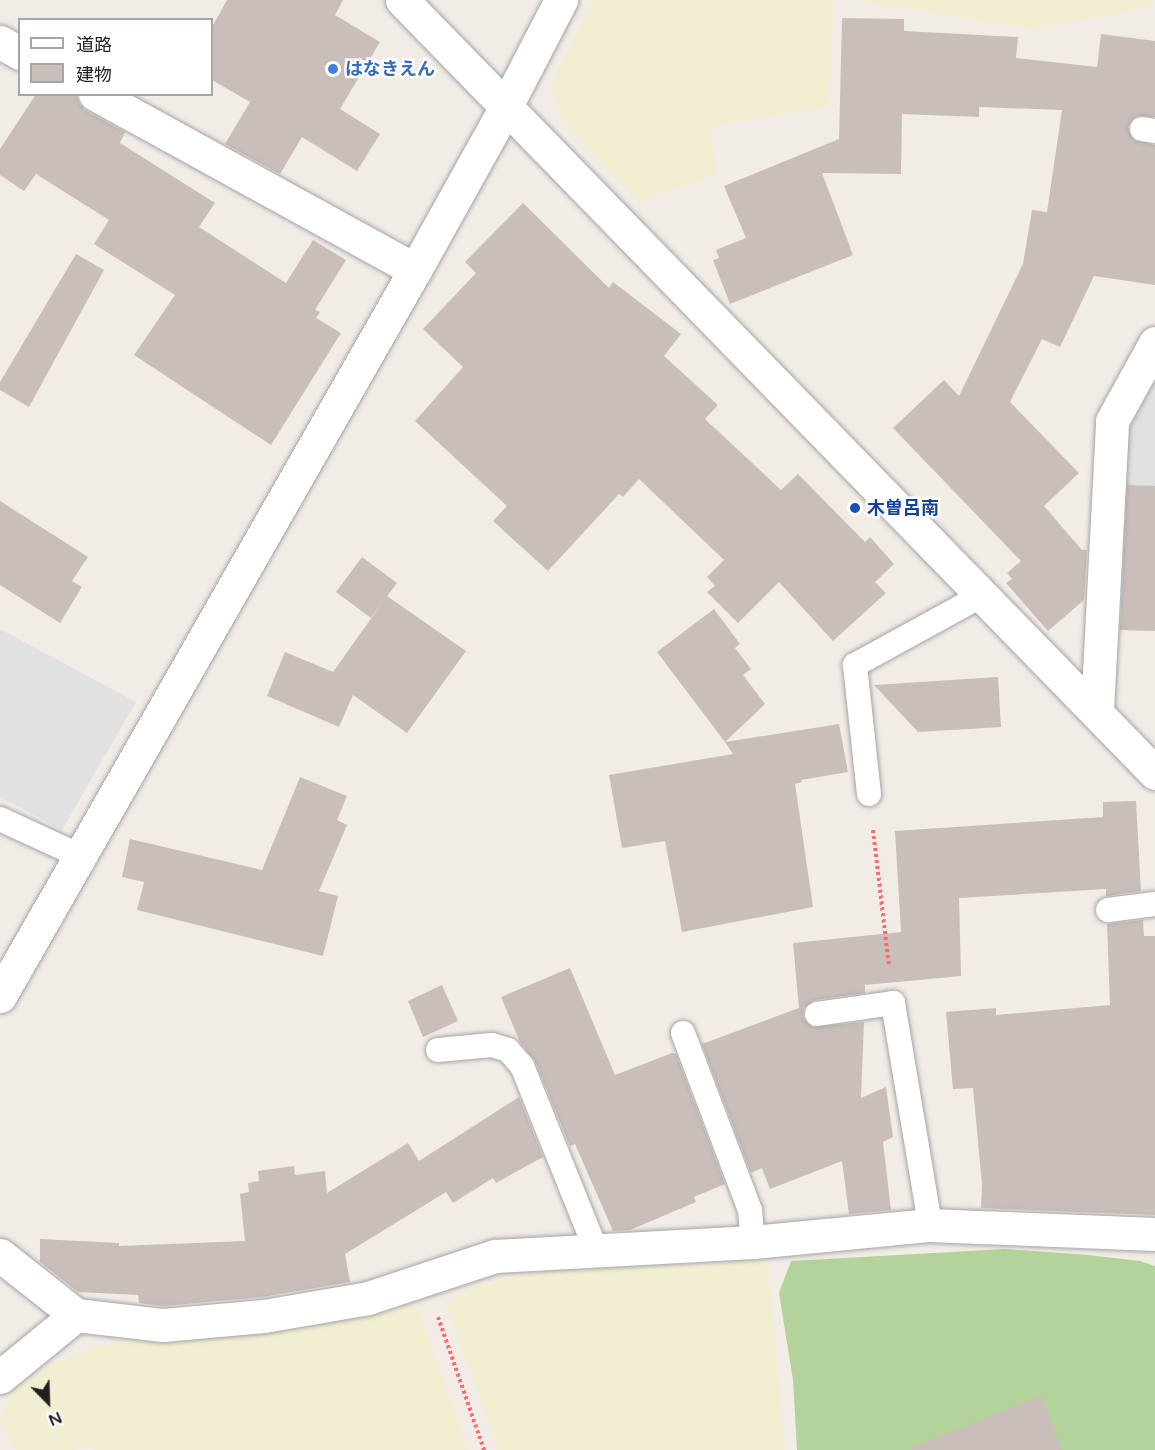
<!DOCTYPE html>
<html>
<head>
<meta charset="utf-8">
<style>
  body { margin:0 }
  #map { position:relative; width:1155px; height:1450px; overflow:hidden; background:#f2ece7; font-family:"Varela Round","Noto Sans JP",sans-serif }
  div>[style] { position:absolute }
  .farmland>* { inset:0; background:#f1eed2 }
  .forest>* { inset:0; background:#b3d39a }
  .parking>* { inset:0; background:#e1e1e1 }
  .building>* { inset:0; background:#cabeba }
  .path>* { height:4px; margin-top:-2px; transform-origin:0; background:repeating-linear-gradient(90deg,#ff6a71 0 3px,transparent 0 6px) }
  .roads { filter:drop-shadow(0 0 2px #a5a5a5) drop-shadow(0 0 2px #a5a5a5) }
  .service>* { height:24px; margin:-12px; padding:0 12px; transform-origin:12px; border-radius:12px; background:#fff }
  .minor>* { height:33px; margin:-16.5px; padding:0 16.5px; transform-origin:16.5px; border-radius:16.5px; background:#fff }
  .tertiary>* { height:33px; margin:-16.5px; padding:0 16.5px; transform-origin:16.5px; border-radius:16.5px; background:#fff }
  .dots>* { width:16px; height:16px; translate:-50% -50%; box-sizing:border-box; border:3px solid #fff; border-radius:50% }
  span { translate:-50% -50%; white-space:nowrap; text-align:center; line-height:1.15; -webkit-text-stroke:5px #fff; paint-order:stroke }
  .shop-label { font-size:18px; color:#366cbe; font-weight:700 }
  .left { translate:0 -50%; text-align:left }
  .transit-label { font-size:18px; color:#164399; font-weight:700 }
  .legend { position:absolute; left:18px; top:18px; width:195px; height:78px; box-sizing:border-box; background:#fff; border:2px solid #a6a6a6; margin:0; padding:8px 10px; list-style:none; font-size:18px; color:#212121 }
  .legend li { display:flex; align-items:center; gap:12px; height:30px }
  .legend b { width:30px; border:2px solid #a6a6a6 }
  .north { position:absolute; left:18px; top:1372px; width:60px; height:60px; -webkit-text-stroke:4px #fff; paint-order:stroke; rotate:157deg; font-size:16px; font-weight:700; line-height:24px; text-align:center; color:#212121 }
  .north::after { content:''; display:block; margin:auto; width:21px; height:27px; background:#212121; clip-path:polygon(50% 0,100% 100%,50% 72%,0 100%) }
</style>
</head>
<body>
<div id="map">
  <div class="farmland">
    <i style="clip-path:polygon(593px 0,834px 0,829px 106px,710px 127px,717px 174px,638px 201px,563px 122px,551px 86px)"></i>
    <i style="clip-path:polygon(855px 0,1153px 0,1152px 7px,1034px 29px)"></i>
    <i style="clip-path:polygon(768px 1258px,785px 1450px,498px 1450px,447px 1308px,458px 1293px,513px 1277px,588px 1264px,703px 1265px)"></i>
    <i style="clip-path:polygon(404px 1301px,418px 1308px,468px 1450px,93px 1450px,91px 1444px,74px 1450px,16px 1450px,0 1422px,10px 1394px,50px 1364px,97px 1346px,160px 1338px,273px 1329px,354px 1317px)"></i>
  </div>
  <div class="forest">
    <i style="clip-path:polygon(1004px 1249px,1088px 1255px,1140px 1261px,1155px 1266px,1155px 1450px,797px 1450px,793px 1380px,779px 1293px,791px 1261px)"></i>
  </div>
  <div class="parking">
    <i style="clip-path:polygon(1155px 371px,1155px 532px,1122px 531px,1123px 428px)"></i>
    <i style="clip-path:polygon(0 629px,136px 702px,62px 830px,0 797px)"></i>
  </div>
  <div class="building">
    <i style="clip-path:polygon(227px 0,343px 0,335px 15px,380px 42px,340px 109px,380px 134px,357px 171px,302px 137px,280px 174px,225px 144px,250px 102px,212px 80px,212px 27px)"></i>
    <i style="clip-path:polygon(842px 18px,904px 19px,904px 31px,1018px 37px,1016px 58px,1097px 67px,1101px 34px,1155px 41px,1155px 117px,1136px 116px,1128px 127px,1134px 140px,1155px 145px,1155px 285px,1094px 276px,1060px 347px,1042px 339px,1010px 402px,1079px 473px,1044px 506px,1082px 550px,1087px 550px,1084px 600px,1048px 631px,1006px 583px,1012px 579px,1007px 573px,1021px 561px,893px 428px,944px 380px,959px 396px,1023px 264px,1032px 210px,1047px 212px,1062px 110px,979px 107px,979px 117px,902px 114px,901px 174px,822px 173px,853px 255px,730px 304px,713px 260px,719px 258px,716px 250px,746px 238px,724px 186px,839px 139px)"></i>
    <i style="clip-path:polygon(36px 94px,76px 94px,79px 103px,85px 110px,125px 132px,120px 143px,215px 203px,199px 227px,286px 283px,313px 240px,346px 260px,315px 310px,320px 312px,316px 318px,341px 333px,271px 445px,134px 355px,175px 295px,94px 244px,109px 220px,36px 174px,24px 191px,0 175px,0 149px)"></i>
    <i style="clip-path:polygon(523px 203px,609px 288px,613px 282px,681px 334px,664px 356px,718px 405px,705px 419px,781px 490px,798px 474px,865px 542px,870px 537px,894px 564px,875px 582px,886px 593px,833px 641px,779px 582px,738px 623px,707px 592px,715px 586px,707px 577px,724px 560px,639px 479px,623px 497px,619px 494px,548px 571px,493px 521px,507px 506px,415px 421px,463px 367px,423px 329px,476px 273px,465px 262px)"></i>
    <i style="clip-path:polygon(76px 254px,104px 270px,29px 407px,0 390px,0 382px)"></i>
    <i style="clip-path:polygon(1127px 485px,1155px 486px,1155px 631px,1120px 630px)"></i>
    <i style="clip-path:polygon(0 501px,88px 557px,72px 581px,82px 587px,60px 623px,0 585px)"></i>
    <i style="clip-path:polygon(362px 557px,397px 583px,371px 618px,336px 592px)"></i>
    <i style="clip-path:polygon(387px 596px,466px 651px,407px 733px,353px 695px,339px 727px,267px 696px,285px 652px,333px 672px)"></i>
    <i style="clip-path:polygon(714px 609px,740px 644px,735px 648px,751px 669px,743px 675px,765px 704px,725px 742px,657px 652px)"></i>
    <i style="clip-path:polygon(998px 677px,1001px 727px,918px 732px,874px 685px)"></i>
    <i style="clip-path:polygon(839px 724px,848px 772px,801px 780px,802px 782px,795px 784px,813px 907px,682px 932px,665px 841px,622px 848px,609px 775px,733px 754px,725px 742px)"></i>
    <i style="clip-path:polygon(300px 777px,347px 796px,337px 820px,347px 825px,319px 891px,338px 896px,323px 956px,137px 910px,144px 882px,122px 877px,130px 839px,262px 870px)"></i>
    <i style="clip-path:polygon(1136px 801px,1141px 891px,1106px 896px,1106px 889px,959px 898px,961px 976px,865px 985px,865px 993px,815px 1000px,804px 1008px,803px 1017px,812px 1027px,864px 1022px,861px 1098px,886px 1087px,893px 1137px,883px 1142px,891px 1210px,849px 1214px,842px 1161px,770px 1189px,762px 1168px,751px 1173px,702px 1044px,799px 1008px,793px 943px,901px 932px,895px 831px,1103px 817px,1103px 802px)"></i>
    <i style="clip-path:polygon(1143px 920px,1144px 936px,1155px 936px,1155px 1215px,981px 1208px,982px 1185px,973px 1088px,953px 1089px,946px 1012px,996px 1008px,996px 1015px,1110px 1005px,1107px 924px)"></i>
    <i style="clip-path:polygon(570px 968px,615px 1075px,672px 1053px,676px 1054px,725px 1184px,694px 1197px,696px 1202px,630px 1230px,613px 1231px,575px 1144px,570px 1146px,535px 1061px,520px 1042px,501px 997px)"></i>
    <i style="clip-path:polygon(442px 985px,458px 1021px,423px 1037px,408px 1001px)"></i>
    <i style="clip-path:polygon(519px 1097px,543px 1157px,496px 1183px,493px 1178px,453px 1203px,446px 1192px,345px 1254px,350px 1282px,262px 1297px,163px 1306px,139px 1303px,138px 1295px,78px 1292px,40px 1262px,40px 1239px,119px 1243px,119px 1246px,245px 1241px,240px 1194px,249px 1192px,248px 1183px,259px 1181px,258px 1171px,294px 1166px,295px 1175px,325px 1171px,327px 1193px,408px 1143px,419px 1161px)"></i>
    <i style="clip-path:polygon(1041px 1396px,1062px 1450px,912px 1450px,911px 1448px)"></i>
  </div>
  <div class="path">
    <i style="left:873px;top:830px;width:137px;rotate:83.3deg"></i>
    <i style="left:438px;top:1317px;width:141px;rotate:70.9deg"></i>
  </div>
  <div class="roads">
    <div class="service">
      <i style="left:1142px;top:129px;width:13px;rotate:9deg"></i>
      <i style="left:869px;top:794px;width:130px;rotate:-96.2deg"></i>
      <i style="left:855px;top:665px;width:147px;rotate:-28.8deg"></i>
      <i style="left:0;top:819px;width:88px;rotate:24.8deg"></i>
      <i style="left:1108px;top:910px;width:47px;rotate:-7.3deg"></i>
      <i style="left:817px;top:1014px;width:77px;rotate:-8.2deg"></i>
      <i style="left:893px;top:1003px;width:225px;rotate:80.5deg"></i>
      <i style="left:683px;top:1033px;width:189px;rotate:69.3deg"></i>
      <i style="left:750px;top:1210px;width:32px;rotate:85deg"></i>
      <i style="left:438px;top:1050px;width:54px;rotate:-5.3deg"></i>
      <i style="left:492px;top:1045px;width:17px;rotate:17deg"></i>
      <i style="left:508px;top:1050px;width:21px;rotate:49deg"></i>
      <i style="left:522px;top:1066px;width:198px;rotate:68.1deg"></i>
    </div>
    <div class="minor">
      <i style="left:0;top:42px;width:23px;rotate:29deg"></i>
      <i style="left:95px;top:94px;width:365px;rotate:28.8deg"></i>
      <i style="left:1097px;top:711px;width:290px;rotate:-87deg"></i>
      <i style="left:1112px;top:421px;width:89px;rotate:-61.1deg"></i>
      <i style="left:0;top:1255px;width:97px;rotate:38.3deg"></i>
      <i style="left:0;top:1377px;width:98px;rotate:-39.2deg"></i>
      <i style="left:76px;top:1315px;width:88px;rotate:6.6deg"></i>
      <i style="left:163px;top:1325px;width:101px;rotate:-5.1deg"></i>
      <i style="left:264px;top:1316px;width:106px;rotate:-9.8deg"></i>
      <i style="left:368px;top:1298px;width:134px;rotate:-18.3deg"></i>
      <i style="left:495px;top:1256px;width:258px;rotate:-3.1deg"></i>
      <i style="left:753px;top:1242px;width:178px;rotate:-5.5deg"></i>
      <i style="left:930px;top:1225px;width:225px;rotate:2.3deg"></i>
    </div>
    <div class="tertiary">
      <i style="left:402px;top:0;width:1079px;rotate:45.75deg"></i>
      <i style="left:0;top:996px;width:836px;rotate:-60.25deg"></i>
      <i style="left:415px;top:270px;width:185px;rotate:-60.9deg"></i>
      <i style="left:505px;top:108px;width:122px;rotate:-62.6deg"></i>
    </div>
  </div>
  <div class="dots">
    <i style="left:333px;top:69px;background:#3f7fe0"></i>
    <i style="left:855px;top:508px;background:#1a4fb4"></i>
  </div>
  <div class="shop-label">
    <span class="left" style="left:345px;top:69px">はなきえん</span>
  </div>
  <div class="transit-label">
    <span class="left" style="left:867px;top:508px">木曽呂南</span>
  </div>
  <ul class="legend">
  <li><b style="height:8px;background:#fff"></b>道路</li>
  <li><b style="height:16px;background:#cabeba"></b>建物</li>
  </ul>
  <div class="north">N</div>
</div>
</body>
</html>
